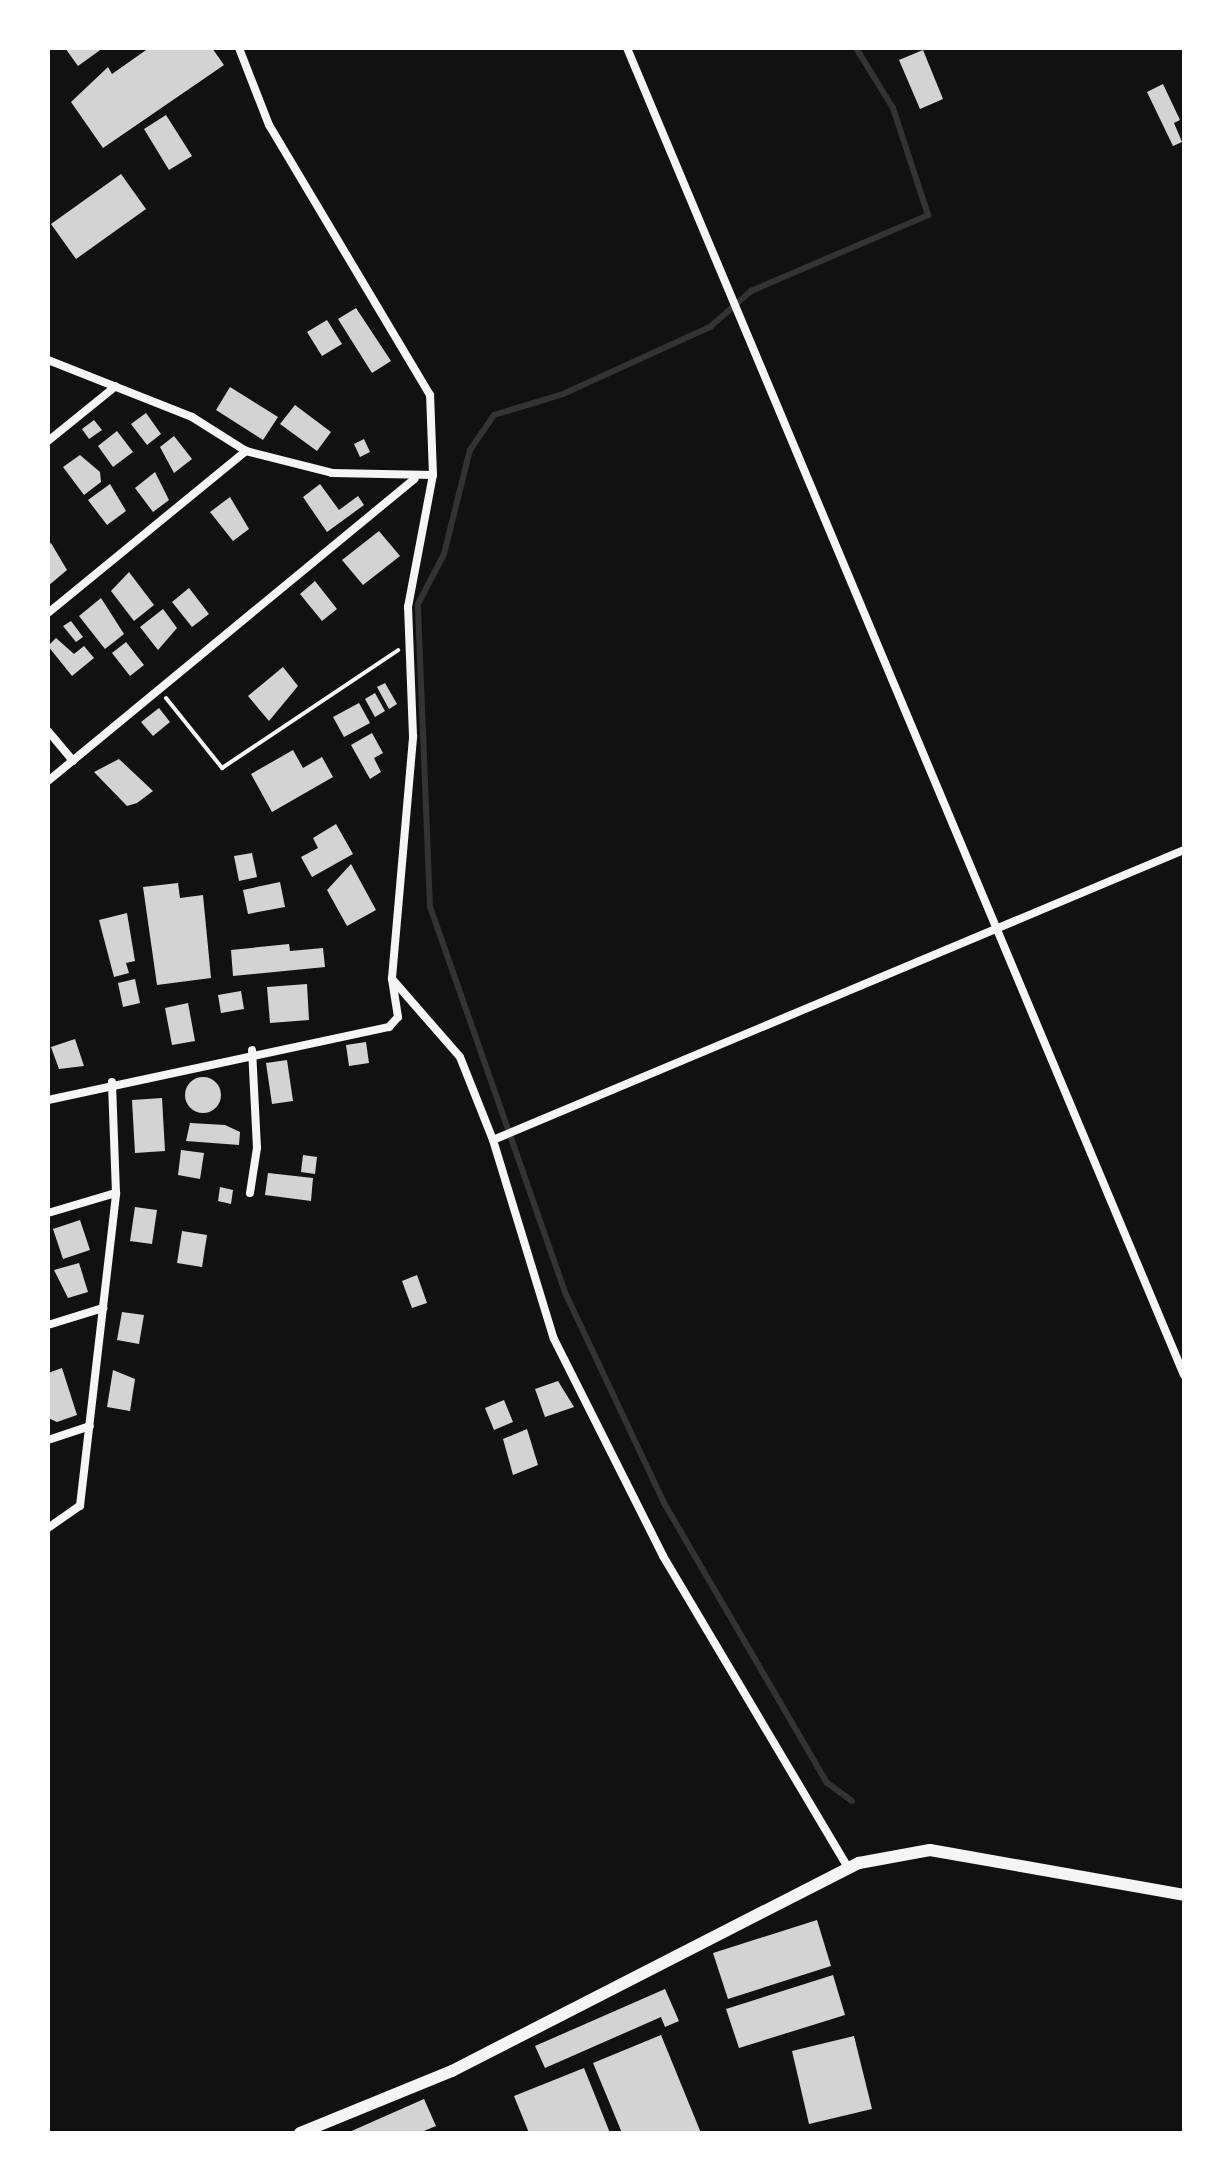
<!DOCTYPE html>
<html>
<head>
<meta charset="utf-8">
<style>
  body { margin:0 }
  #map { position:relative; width:1232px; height:2181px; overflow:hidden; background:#111; font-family:"Public Sans",sans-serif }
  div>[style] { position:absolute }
  .stream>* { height:6px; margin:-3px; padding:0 3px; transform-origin:3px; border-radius:3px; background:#333 }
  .building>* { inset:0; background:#d3d3d3 }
  .round { border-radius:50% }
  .path>* { height:4px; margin:-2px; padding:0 2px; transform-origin:2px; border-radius:2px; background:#f5f5f5 }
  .minor>* { height:8px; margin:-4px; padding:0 4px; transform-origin:4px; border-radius:4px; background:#f5f5f5 }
  .tertiary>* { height:12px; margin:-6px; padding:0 6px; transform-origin:6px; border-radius:6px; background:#f5f5f5 }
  span { translate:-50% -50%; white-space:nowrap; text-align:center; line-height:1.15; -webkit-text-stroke:6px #fff; paint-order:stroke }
  .frame { position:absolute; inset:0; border:50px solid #fff; pointer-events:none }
</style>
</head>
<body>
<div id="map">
  <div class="stream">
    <i style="left:852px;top:1801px;width:31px;rotate:-144deg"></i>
    <i style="left:827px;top:1783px;width:322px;rotate:-120.2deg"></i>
    <i style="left:665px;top:1505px;width:232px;rotate:-115.2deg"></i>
    <i style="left:566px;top:1295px;width:411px;rotate:-109.3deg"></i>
    <i style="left:430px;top:907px;width:303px;rotate:-92.3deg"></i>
    <i style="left:418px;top:604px;width:56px;rotate:-62.5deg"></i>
    <i style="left:444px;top:554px;width:107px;rotate:-76deg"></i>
    <i style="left:470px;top:450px;width:42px;rotate:-55.6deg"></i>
    <i style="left:494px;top:415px;width:72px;rotate:-16.9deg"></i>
    <i style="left:563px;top:394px;width:162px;rotate:-24.5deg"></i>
    <i style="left:710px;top:327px;width:55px;rotate:-41.3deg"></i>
    <i style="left:751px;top:291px;width:193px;rotate:-23.2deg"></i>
    <i style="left:928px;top:215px;width:113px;rotate:-108.1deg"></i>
    <i style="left:893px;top:108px;width:70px;rotate:-121.7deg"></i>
  </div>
  <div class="building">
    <i style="clip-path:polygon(65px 48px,103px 48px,78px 66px)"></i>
    <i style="clip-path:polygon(149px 48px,212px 48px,224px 65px,103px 148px,71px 102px,108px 67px,112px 74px)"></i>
    <i style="clip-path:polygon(923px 50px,943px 99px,920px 109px,899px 60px)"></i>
    <i style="clip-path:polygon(1163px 84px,1180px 120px,1174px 123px,1182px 142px,1173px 146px,1147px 92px)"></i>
    <i style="clip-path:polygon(166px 115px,192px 156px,169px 170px,144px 129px)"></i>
    <i style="clip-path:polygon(121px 174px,146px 209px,76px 259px,51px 224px)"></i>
    <i style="clip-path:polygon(356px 308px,391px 361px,372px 373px,338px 319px)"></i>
    <i style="clip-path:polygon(327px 320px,342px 344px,322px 356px,307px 332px)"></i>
    <i style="clip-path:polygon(230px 387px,278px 417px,263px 440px,216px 410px)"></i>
    <i style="clip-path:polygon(295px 405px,331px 432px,317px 451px,280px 424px)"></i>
    <i style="clip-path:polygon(146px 413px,161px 434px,147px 445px,131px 424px)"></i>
    <i style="clip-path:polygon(94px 420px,102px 430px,89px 439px,82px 429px)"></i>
    <i style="clip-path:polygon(117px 431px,133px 452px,113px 467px,98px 446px)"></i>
    <i style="clip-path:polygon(174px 436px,192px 459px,174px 473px,160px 447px)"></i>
    <i style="clip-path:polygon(364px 439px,370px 452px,360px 457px,354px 444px)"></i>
    <i style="clip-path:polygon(80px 455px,100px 472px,101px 482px,84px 495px,63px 467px)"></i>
    <i style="clip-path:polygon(155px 472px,169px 500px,153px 512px,135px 488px)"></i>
    <i style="clip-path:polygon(110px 484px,126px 511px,107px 525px,88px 500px)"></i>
    <i style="clip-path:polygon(320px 484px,339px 510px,358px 496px,364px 505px,327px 532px,303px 497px)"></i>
    <i style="clip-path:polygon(230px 497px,249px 529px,233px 541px,210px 512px)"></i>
    <i style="clip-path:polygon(379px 531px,400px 556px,363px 585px,342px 560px)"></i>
    <i style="clip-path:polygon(51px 543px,67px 570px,48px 586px,48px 545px)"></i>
    <i style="clip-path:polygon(129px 572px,154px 605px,134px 621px,111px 591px)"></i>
    <i style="clip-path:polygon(315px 581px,337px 609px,322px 621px,300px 594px)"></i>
    <i style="clip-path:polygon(189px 588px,209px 614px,192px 627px,172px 602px)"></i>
    <i style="clip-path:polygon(101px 598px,124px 634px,105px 649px,79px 616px)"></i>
    <i style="clip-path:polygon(163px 609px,177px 628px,158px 650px,140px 627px)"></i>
    <i style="clip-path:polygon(71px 621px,83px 637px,76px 642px,63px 626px)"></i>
    <i style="clip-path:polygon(56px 638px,74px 654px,84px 646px,94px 658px,72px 676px,48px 646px)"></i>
    <i style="clip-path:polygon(126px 642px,144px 665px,130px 676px,112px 653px)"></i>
    <i style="clip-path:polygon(283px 667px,298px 686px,269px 721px,248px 696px)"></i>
    <i style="clip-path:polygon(385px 683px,397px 704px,389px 709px,377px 687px)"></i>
    <i style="clip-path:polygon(375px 693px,385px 711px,375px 717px,365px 699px)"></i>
    <i style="clip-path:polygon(359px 703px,370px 723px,344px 737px,333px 717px)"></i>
    <i style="clip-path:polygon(159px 708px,170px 722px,153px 736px,141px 722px)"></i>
    <i style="clip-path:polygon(372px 733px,383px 753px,374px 758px,381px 772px,370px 779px,351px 745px)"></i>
    <i style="clip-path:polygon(293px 750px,303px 768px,322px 757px,333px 777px,272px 812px,251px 774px)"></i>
    <i style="clip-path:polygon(119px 759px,153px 791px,137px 803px,127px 806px,94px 772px)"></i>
    <i style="clip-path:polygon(336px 824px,353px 854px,312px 877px,301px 857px,318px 848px,313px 838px)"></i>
    <i style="clip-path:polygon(252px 853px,257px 877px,239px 881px,234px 856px)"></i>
    <i style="clip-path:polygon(351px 864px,376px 910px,347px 926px,327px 890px)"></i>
    <i style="clip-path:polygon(280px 882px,285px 907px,248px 914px,243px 890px)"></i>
    <i style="clip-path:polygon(178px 883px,180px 898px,203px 895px,211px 978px,157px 985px,143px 887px)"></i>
    <i style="clip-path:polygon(127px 913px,135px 961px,126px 963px,129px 973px,114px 977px,99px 920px)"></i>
    <i style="clip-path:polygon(289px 944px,290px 951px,323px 948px,325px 967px,233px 976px,231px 950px)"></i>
    <i style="clip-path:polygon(135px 979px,140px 1003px,123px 1007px,118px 983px)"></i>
    <i style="clip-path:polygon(307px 984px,309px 1020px,270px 1023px,267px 987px)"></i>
    <i style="clip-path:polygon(241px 991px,244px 1009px,221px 1013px,218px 995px)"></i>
    <i style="clip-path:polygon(188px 1003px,195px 1041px,172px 1045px,165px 1008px)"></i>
    <i style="clip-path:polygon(75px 1039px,84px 1066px,59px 1069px,51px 1047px)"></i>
    <i style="clip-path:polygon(366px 1042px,369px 1063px,349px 1066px,346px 1045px)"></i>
    <i style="clip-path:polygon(287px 1060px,293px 1101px,272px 1104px,266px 1063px)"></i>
    <i class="round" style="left:185px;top:1077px;width:36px;height:36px"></i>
    <i style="clip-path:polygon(162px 1098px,165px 1151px,135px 1153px,132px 1100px)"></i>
    <i style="clip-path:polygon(190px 1123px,225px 1125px,240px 1132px,239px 1145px,186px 1141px)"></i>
    <i style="clip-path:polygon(181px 1150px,204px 1153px,200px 1179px,178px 1175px)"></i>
    <i style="clip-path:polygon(303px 1155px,317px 1157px,315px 1174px,301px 1172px)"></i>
    <i style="clip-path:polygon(268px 1173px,313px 1178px,311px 1201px,265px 1195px)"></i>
    <i style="clip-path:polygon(220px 1187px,233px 1190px,231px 1204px,218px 1201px)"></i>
    <i style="clip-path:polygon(135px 1207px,157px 1210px,152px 1244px,130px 1241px)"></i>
    <i style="clip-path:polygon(80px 1220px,90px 1250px,63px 1259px,53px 1229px)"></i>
    <i style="clip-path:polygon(182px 1231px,207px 1235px,202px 1267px,177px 1263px)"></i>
    <i style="clip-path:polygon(79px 1263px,88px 1292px,68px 1298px,54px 1270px)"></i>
    <i style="clip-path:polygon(417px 1275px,427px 1303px,412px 1308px,402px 1281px)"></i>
    <i style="clip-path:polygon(122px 1312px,144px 1315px,139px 1344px,117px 1340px)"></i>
    <i style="clip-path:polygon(62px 1368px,77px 1415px,57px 1422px,48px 1418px,48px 1373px)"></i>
    <i style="clip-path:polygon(113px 1370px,135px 1379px,130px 1411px,107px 1407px)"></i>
    <i style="clip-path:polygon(558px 1381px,574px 1407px,545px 1417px,535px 1389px)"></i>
    <i style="clip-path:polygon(504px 1400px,513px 1422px,494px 1430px,485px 1408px)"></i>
    <i style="clip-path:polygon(527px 1429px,538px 1465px,513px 1475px,503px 1439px)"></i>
    <i style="clip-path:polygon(817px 1920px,831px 1966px,728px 1999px,713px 1953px)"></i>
    <i style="clip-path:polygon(833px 1975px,845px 2015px,739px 2048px,726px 2009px)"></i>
    <i style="clip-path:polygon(665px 1989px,679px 2021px,665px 2027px,661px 2017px,545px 2068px,535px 2046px)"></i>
    <i style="clip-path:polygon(661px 2035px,701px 2133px,622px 2133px,593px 2063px)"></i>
    <i style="clip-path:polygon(854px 2036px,872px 2109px,809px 2124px,792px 2051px)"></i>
    <i style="clip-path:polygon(584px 2068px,610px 2133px,529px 2133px,514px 2096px)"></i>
    <i style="clip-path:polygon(424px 2099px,436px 2126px,419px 2133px,347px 2133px)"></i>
  </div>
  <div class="path">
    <i style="left:166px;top:698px;width:90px;rotate:51.3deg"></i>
    <i style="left:222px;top:768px;width:212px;rotate:-33.8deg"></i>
  </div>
  <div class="minor">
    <i style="left:627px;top:48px;width:1439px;rotate:67.23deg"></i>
    <i style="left:48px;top:360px;width:155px;rotate:21.6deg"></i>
    <i style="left:192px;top:417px;width:64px;rotate:32.2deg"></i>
    <i style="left:246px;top:451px;width:89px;rotate:14.3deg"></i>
    <i style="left:332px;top:473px;width:101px;rotate:1.1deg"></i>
    <i style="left:48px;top:441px;width:87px;rotate:-39deg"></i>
    <i style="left:48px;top:613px;width:256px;rotate:-39.3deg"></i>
    <i style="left:48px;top:731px;width:39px;rotate:50deg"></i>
    <i style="left:48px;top:781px;width:475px;rotate:-39.5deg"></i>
    <i style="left:392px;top:979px;width:103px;rotate:48.9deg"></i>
    <i style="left:460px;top:1057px;width:89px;rotate:68.3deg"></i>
    <i style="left:493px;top:1140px;width:208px;rotate:73deg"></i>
    <i style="left:554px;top:1339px;width:243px;rotate:63.3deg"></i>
    <i style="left:663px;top:1556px;width:363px;rotate:59.3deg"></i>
    <i style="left:48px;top:1100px;width:349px;rotate:-12.1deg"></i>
    <i style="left:389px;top:1027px;width:13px;rotate:-48deg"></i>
    <i style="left:398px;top:1017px;width:39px;rotate:-99deg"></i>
    <i style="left:392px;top:978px;width:243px;rotate:-85deg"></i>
    <i style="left:413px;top:736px;width:129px;rotate:-92.2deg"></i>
    <i style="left:408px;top:607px;width:134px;rotate:-79.3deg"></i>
    <i style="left:433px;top:475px;width:80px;rotate:-92.1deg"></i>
    <i style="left:430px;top:395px;width:314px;rotate:-120.8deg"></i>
    <i style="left:269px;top:125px;width:83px;rotate:-111.3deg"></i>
    <i style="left:493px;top:1140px;width:749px;rotate:-22.77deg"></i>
    <i style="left:250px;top:1193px;width:46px;rotate:-81.2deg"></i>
    <i style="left:257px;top:1148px;width:98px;rotate:-92.9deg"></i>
    <i style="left:48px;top:1213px;width:71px;rotate:-16.4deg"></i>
    <i style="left:48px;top:1325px;width:58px;rotate:-17.2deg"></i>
    <i style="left:48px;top:1440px;width:44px;rotate:-18.4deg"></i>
    <i style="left:48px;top:1528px;width:39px;rotate:-35deg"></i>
    <i style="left:80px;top:1506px;width:315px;rotate:-83.4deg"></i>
    <i style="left:116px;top:1193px;width:111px;rotate:-92.1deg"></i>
  </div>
  <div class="tertiary">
    <i style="left:300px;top:2133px;width:164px;rotate:-22.2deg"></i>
    <i style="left:452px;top:2071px;width:457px;rotate:-27.1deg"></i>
    <i style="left:859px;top:1863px;width:72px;rotate:-10.4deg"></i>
    <i style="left:930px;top:1850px;width:258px;rotate:10deg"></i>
  </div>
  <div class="frame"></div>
</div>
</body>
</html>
